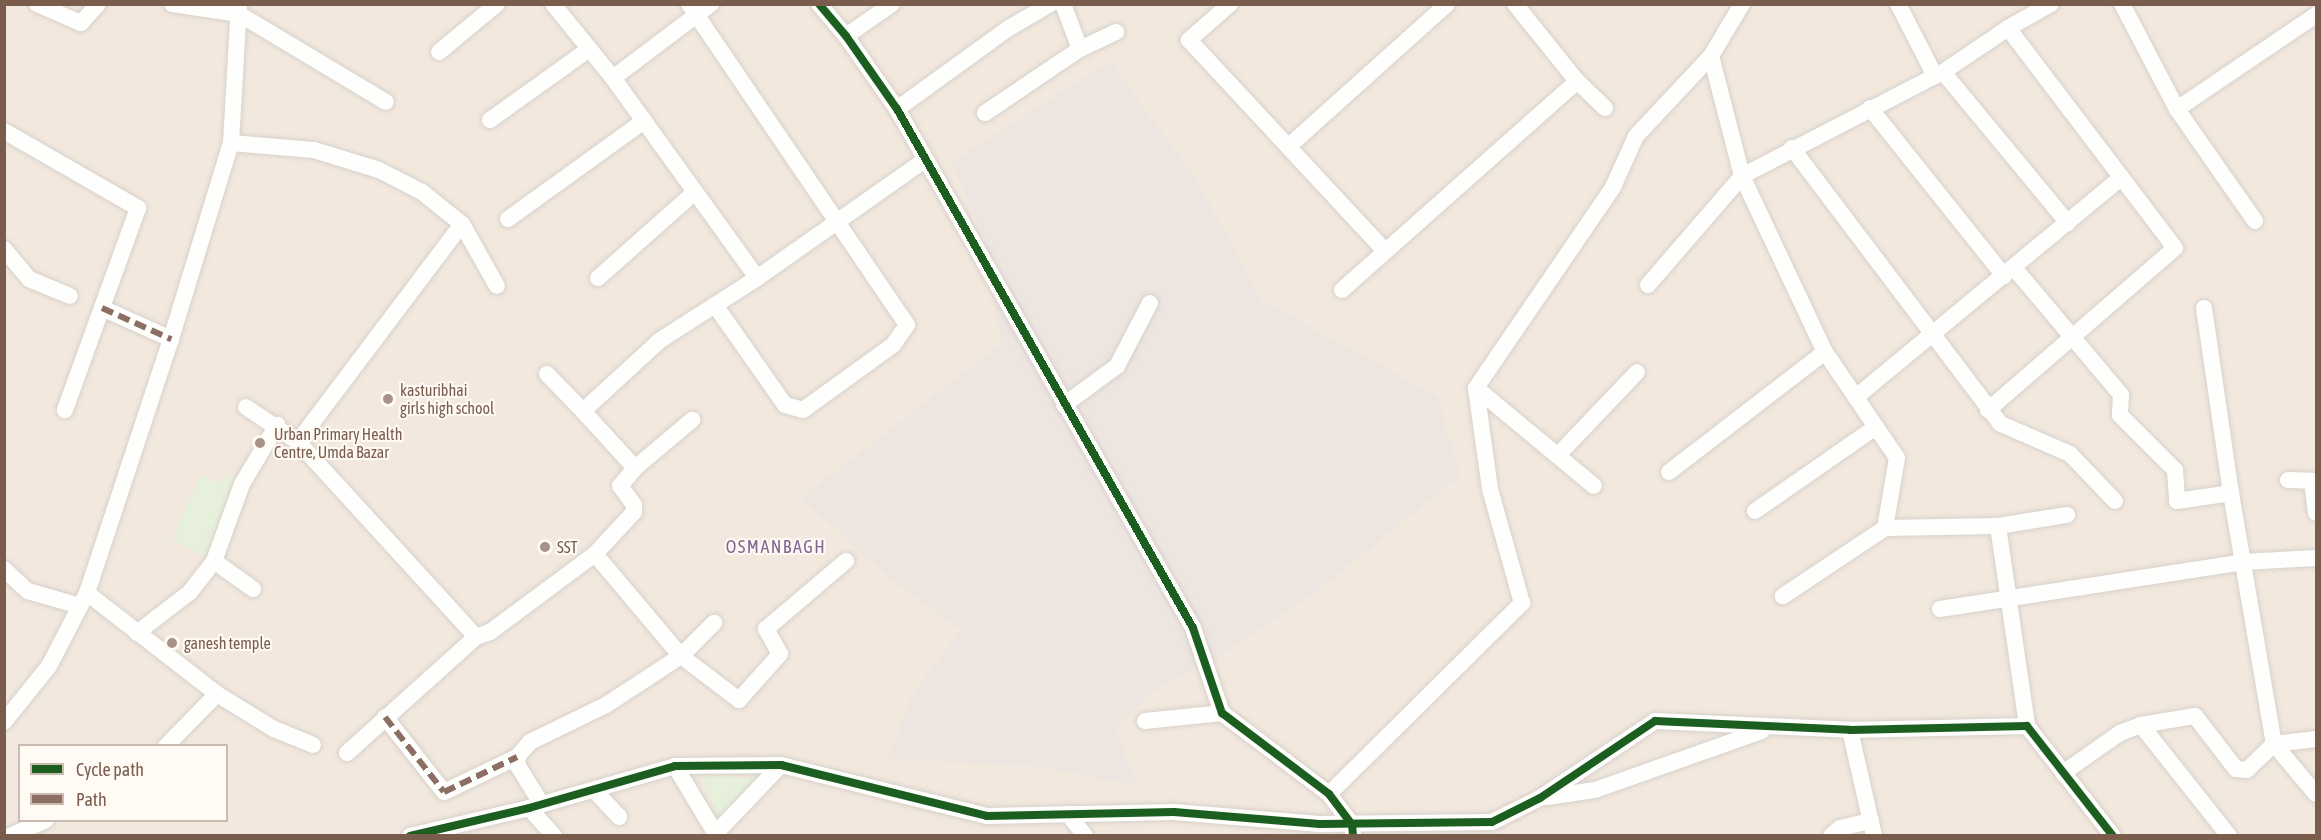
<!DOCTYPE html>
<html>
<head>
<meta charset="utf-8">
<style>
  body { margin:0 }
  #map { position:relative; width:2321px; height:840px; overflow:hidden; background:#f9f5f0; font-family:"Asap Condensed",sans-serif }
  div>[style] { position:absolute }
  .residential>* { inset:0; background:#f2e8de }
  .industrial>* { inset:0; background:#ede5e0 }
  .green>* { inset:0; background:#e7f0db }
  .roads { filter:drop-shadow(0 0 2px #d7d1cb) drop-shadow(0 0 2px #d7d1cb) }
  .street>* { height:16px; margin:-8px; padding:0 8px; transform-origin:8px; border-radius:8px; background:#fefefd }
  .quiet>* { height:6px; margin-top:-3px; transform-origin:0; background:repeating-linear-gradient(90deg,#8d6e63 0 12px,transparent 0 18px) }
  .cycleway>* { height:8px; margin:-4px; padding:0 4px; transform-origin:4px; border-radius:4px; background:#1b5e20 }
  .dots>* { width:16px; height:16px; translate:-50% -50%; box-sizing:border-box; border:3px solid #fffaf3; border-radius:50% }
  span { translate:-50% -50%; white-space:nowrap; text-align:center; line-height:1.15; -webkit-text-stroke:4.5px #fffaf3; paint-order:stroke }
  .poi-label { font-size:16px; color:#7a5c4d }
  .left { translate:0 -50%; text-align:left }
  .neighbourhood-label { font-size:18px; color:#846695; letter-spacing:1.5px }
  .frame { position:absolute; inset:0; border:6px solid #7a5c4d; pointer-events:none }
  .legend { position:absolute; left:18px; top:744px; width:210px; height:78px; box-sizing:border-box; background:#fffaf3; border:2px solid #cabbb1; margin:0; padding:8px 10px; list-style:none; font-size:18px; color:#7a5c4d }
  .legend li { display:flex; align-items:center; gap:12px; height:30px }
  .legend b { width:30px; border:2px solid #cabbb1 }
</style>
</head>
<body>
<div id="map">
  <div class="residential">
    <i style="clip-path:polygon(evenodd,5px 5px,2316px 5px,2316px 835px,5px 836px,5px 5px,20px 746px,226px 746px,226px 820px,20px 820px,20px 746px)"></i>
  </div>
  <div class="industrial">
    <i style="clip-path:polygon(1110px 61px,1197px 180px,1261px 300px,1437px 396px,1460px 476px,1313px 594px,1220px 655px,1156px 690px,1115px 727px,1137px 786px,1040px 767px,888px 758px,913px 693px,961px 630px,892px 580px,801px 498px,1001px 344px,984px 238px,952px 162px)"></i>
  </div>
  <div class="green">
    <i style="clip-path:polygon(228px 473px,241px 478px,206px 558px,172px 539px,201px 475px,222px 483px)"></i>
    <i style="clip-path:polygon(699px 773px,773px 781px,724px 831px)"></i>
  </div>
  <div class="roads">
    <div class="street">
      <i style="left:37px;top:4px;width:48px;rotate:23.4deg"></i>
      <i style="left:81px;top:23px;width:25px;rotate:-48deg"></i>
      <i style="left:172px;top:4px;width:68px;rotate:8.5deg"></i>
      <i style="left:239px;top:14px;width:171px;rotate:30.9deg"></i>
      <i style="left:553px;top:4px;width:95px;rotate:51deg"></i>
      <i style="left:613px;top:78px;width:246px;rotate:54.2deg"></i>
      <i style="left:689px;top:4px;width:388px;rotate:55.8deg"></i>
      <i style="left:907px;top:325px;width:24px;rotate:125deg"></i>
      <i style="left:893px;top:345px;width:111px;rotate:144.2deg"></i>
      <i style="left:803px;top:410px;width:19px;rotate:-164deg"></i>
      <i style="left:785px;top:405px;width:122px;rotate:-125deg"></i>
      <i style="left:819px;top:4px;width:42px;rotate:49.8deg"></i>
      <i style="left:846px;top:36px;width:89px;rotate:55.1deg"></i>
      <i style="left:897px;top:109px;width:597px;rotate:60.3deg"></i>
      <i style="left:1193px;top:628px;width:90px;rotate:71.2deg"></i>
      <i style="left:1222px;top:713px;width:134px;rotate:37.1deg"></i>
      <i style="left:1329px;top:794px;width:38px;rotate:53deg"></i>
      <i style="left:1352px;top:824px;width:8px;rotate:83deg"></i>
      <i style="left:1063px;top:4px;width:48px;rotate:69.3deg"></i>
      <i style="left:1230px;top:4px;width:55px;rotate:138.7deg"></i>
      <i style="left:1189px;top:40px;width:288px;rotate:47.1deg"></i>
      <i style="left:1515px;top:4px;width:99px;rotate:51.2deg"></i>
      <i style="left:1577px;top:81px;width:39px;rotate:44deg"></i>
      <i style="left:1898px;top:4px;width:81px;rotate:62.8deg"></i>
      <i style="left:2122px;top:4px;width:119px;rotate:62.4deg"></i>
      <i style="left:846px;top:36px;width:56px;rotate:-34.8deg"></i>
      <i style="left:439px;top:52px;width:75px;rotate:-39.6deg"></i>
      <i style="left:1711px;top:56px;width:124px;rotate:75.5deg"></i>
      <i style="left:1742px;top:176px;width:195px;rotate:64.8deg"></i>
      <i style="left:1825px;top:352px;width:128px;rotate:55.8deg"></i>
      <i style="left:1897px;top:458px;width:71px;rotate:99.7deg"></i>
      <i style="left:1885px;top:528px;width:123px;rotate:146.3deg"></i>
      <i style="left:1943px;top:72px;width:196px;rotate:50.4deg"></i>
      <i style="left:613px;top:78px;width:123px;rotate:-37.1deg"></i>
      <i style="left:1870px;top:108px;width:215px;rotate:51.4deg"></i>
      <i style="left:897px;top:109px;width:138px;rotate:-35.9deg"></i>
      <i style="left:1009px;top:28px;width:48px;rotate:-30.3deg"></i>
      <i style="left:985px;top:113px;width:115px;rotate:-34deg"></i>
      <i style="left:1080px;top:49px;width:40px;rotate:-25deg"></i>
      <i style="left:490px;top:120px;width:122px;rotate:-35.6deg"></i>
      <i style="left:4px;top:131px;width:155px;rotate:29.9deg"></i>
      <i style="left:138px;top:208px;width:215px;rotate:109.9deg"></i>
      <i style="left:231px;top:143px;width:83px;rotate:4.8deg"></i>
      <i style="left:314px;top:150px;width:68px;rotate:17.1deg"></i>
      <i style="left:379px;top:170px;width:48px;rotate:27.1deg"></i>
      <i style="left:422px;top:192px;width:51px;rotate:38.7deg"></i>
      <i style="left:462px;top:224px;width:71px;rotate:60.6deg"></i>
      <i style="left:1289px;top:146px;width:212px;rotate:-41.9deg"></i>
      <i style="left:1792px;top:148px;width:346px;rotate:52.9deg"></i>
      <i style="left:2001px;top:424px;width:75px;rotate:23.5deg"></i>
      <i style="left:2070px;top:454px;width:65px;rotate:46.2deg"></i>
      <i style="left:508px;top:219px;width:168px;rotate:-35.8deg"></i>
      <i style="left:2255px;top:221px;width:136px;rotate:-124.9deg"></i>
      <i style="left:2177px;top:109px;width:168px;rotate:-34.1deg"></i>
      <i style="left:462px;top:224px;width:273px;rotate:127deg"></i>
      <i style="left:298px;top:442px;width:264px;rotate:47.6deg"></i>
      <i style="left:476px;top:637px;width:15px;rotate:-20deg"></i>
      <i style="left:490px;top:632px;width:131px;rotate:-36.6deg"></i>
      <i style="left:595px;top:554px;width:133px;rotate:49.9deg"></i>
      <i style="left:681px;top:656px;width:47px;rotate:-45deg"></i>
      <i style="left:4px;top:249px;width:39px;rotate:50deg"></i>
      <i style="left:29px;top:279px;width:44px;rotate:22.5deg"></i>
      <i style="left:2015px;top:269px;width:165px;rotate:49.9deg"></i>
      <i style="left:2121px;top:395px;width:20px;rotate:93deg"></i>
      <i style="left:2120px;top:415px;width:78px;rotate:45deg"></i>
      <i style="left:2175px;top:470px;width:31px;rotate:86deg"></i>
      <i style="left:2177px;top:501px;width:55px;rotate:-8.4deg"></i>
      <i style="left:598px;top:278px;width:130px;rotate:-41.6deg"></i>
      <i style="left:1648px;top:285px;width:144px;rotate:-49.2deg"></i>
      <i style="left:1742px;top:176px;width:226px;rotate:-27.4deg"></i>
      <i style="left:1943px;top:72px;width:78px;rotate:-34.1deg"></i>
      <i style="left:2008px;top:28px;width:49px;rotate:-29.2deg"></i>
      <i style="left:1342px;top:290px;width:314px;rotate:-41.6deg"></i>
      <i style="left:102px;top:308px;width:76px;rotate:24.2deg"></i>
      <i style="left:2204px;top:308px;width:187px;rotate:81.7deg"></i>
      <i style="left:2231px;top:493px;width:255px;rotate:80.3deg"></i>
      <i style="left:2274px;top:744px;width:65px;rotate:50deg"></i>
      <i style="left:547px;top:374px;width:52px;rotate:45.8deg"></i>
      <i style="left:1476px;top:388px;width:153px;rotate:39.7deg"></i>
      <i style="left:1856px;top:397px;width:344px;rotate:-39.6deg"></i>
      <i style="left:1064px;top:405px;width:66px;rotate:-36.3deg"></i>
      <i style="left:1117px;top:366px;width:71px;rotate:-62.4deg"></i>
      <i style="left:246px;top:407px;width:63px;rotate:33.9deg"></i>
      <i style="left:1988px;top:410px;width:247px;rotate:-40.9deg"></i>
      <i style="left:2175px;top:248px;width:276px;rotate:-127.2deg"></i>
      <i style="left:1559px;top:454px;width:113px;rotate:-46.4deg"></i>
      <i style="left:635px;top:468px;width:75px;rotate:-40.1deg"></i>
      <i style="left:1669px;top:472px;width:197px;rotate:-37.6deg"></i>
      <i style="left:2288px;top:480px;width:24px;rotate:2deg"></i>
      <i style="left:2312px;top:481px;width:32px;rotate:83deg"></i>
      <i style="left:1755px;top:511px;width:147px;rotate:-34.8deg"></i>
      <i style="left:1998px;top:526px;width:202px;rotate:81.7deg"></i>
      <i style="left:1885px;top:528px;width:113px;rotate:-1deg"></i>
      <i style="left:1998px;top:526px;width:70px;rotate:-9.1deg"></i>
      <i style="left:595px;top:554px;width:57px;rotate:-47.1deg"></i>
      <i style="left:634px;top:512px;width:7px;rotate:-90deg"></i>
      <i style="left:634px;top:505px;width:24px;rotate:-126deg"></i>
      <i style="left:620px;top:486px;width:23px;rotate:-50deg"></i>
      <i style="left:635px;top:468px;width:77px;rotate:-132.4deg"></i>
      <i style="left:583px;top:411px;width:103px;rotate:-42.6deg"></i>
      <i style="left:659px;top:341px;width:117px;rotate:-32.7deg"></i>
      <i style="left:757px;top:278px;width:205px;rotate:-35.1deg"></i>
      <i style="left:214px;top:561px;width:48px;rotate:35.7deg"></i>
      <i style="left:4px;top:569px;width:33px;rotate:43deg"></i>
      <i style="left:28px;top:591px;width:54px;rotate:16.1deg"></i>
      <i style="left:87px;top:593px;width:165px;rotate:37.8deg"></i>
      <i style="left:217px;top:694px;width:67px;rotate:31.6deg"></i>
      <i style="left:274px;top:729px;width:42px;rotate:22.3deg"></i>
      <i style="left:1940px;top:609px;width:307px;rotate:-8.8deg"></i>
      <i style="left:2243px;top:562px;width:73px;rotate:-3.1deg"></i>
      <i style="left:137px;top:633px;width:67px;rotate:-37.7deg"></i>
      <i style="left:190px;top:592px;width:39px;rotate:-52deg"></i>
      <i style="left:214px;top:561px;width:82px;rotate:-70deg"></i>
      <i style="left:242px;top:484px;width:69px;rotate:-59.3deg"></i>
      <i style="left:385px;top:717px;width:95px;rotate:51.8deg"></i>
      <i style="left:444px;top:792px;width:81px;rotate:-25.6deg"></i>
      <i style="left:1145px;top:721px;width:77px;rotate:-5.9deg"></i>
      <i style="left:4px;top:722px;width:72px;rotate:-51.2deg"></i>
      <i style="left:49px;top:666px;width:82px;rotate:-62.5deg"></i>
      <i style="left:87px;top:593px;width:268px;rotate:-71.7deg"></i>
      <i style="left:171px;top:339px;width:205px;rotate:-73deg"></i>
      <i style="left:231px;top:143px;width:139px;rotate:-86.7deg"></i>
      <i style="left:2141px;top:725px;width:142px;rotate:51.6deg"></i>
      <i style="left:1850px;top:730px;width:109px;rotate:77.2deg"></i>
      <i style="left:166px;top:746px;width:73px;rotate:-45.6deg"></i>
      <i style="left:347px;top:753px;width:173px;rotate:-42deg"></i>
      <i style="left:675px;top:766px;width:82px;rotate:59deg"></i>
      <i style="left:2063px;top:773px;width:70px;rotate:-35.1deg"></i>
      <i style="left:2120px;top:733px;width:22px;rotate:-21deg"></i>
      <i style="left:2141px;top:725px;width:55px;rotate:-9.5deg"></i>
      <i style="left:2195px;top:716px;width:67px;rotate:52.3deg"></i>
      <i style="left:2236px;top:769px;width:11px;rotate:5deg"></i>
      <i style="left:2247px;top:770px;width:37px;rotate:-44deg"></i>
      <i style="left:2274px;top:744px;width:42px;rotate:-6.8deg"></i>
      <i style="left:594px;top:790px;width:37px;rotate:47deg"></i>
      <i style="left:1329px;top:794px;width:272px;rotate:-44.7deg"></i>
      <i style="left:1522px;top:603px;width:118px;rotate:-105.7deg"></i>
      <i style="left:1490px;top:489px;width:102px;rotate:-97.9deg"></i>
      <i style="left:1476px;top:388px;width:243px;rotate:-55.7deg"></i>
      <i style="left:1613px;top:187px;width:56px;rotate:-65.7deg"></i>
      <i style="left:1636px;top:136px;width:110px;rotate:-46.8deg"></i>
      <i style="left:1711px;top:56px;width:61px;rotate:-59.2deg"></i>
      <i style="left:1547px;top:797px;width:49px;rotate:-8.3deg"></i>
      <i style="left:1595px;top:790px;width:177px;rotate:-19.5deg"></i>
      <i style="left:541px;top:803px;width:44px;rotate:-121.9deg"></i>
      <i style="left:518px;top:766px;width:9px;rotate:-96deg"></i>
      <i style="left:517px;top:757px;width:20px;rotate:-49deg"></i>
      <i style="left:530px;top:742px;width:85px;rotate:-26deg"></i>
      <i style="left:606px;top:705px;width:90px;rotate:-33.2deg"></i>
      <i style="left:681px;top:656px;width:73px;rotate:37.2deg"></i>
      <i style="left:739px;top:700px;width:62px;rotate:-48.3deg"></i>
      <i style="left:780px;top:654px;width:29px;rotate:-119deg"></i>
      <i style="left:766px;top:629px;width:105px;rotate:-40.4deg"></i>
      <i style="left:529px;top:808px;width:38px;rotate:48deg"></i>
      <i style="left:1068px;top:814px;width:28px;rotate:52deg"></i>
      <i style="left:716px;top:833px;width:94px;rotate:-46.3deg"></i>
      <i style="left:10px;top:836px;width:39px;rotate:-24deg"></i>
      <i style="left:410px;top:836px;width:122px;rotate:-13.2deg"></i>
      <i style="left:529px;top:808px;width:152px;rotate:-16deg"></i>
      <i style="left:675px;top:766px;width:106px;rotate:-0.5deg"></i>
      <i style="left:781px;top:765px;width:212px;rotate:13.9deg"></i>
      <i style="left:987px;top:816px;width:187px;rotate:-1.2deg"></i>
      <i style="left:1174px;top:812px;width:146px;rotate:4.7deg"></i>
      <i style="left:1320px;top:824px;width:172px;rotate:-0.7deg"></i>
      <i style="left:1492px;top:822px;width:54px;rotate:-26.6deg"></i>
      <i style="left:1540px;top:798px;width:138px;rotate:-33.8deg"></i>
      <i style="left:1655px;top:721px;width:195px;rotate:2.6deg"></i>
      <i style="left:1850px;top:730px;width:177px;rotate:-1.3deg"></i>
      <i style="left:2027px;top:726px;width:140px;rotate:52deg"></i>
      <i style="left:1831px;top:836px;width:12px;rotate:-42deg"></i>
      <i style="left:1840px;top:828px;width:32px;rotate:-13deg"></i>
    </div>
  </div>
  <div class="quiet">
    <i style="left:102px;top:308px;width:76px;rotate:24.2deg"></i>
    <i style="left:385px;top:717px;width:95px;rotate:51.8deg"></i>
    <i style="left:444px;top:792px;width:81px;rotate:-25.6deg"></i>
  </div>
  <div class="cycleway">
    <i style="left:819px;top:4px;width:42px;rotate:49.8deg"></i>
    <i style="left:846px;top:36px;width:89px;rotate:55.1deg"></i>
    <i style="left:897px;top:109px;width:597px;rotate:60.3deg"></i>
    <i style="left:1193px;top:628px;width:90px;rotate:71.2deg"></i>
    <i style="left:1222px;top:713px;width:134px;rotate:37.1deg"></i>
    <i style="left:1329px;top:794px;width:38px;rotate:53deg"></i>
    <i style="left:1352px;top:824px;width:12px;rotate:85deg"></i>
    <i style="left:410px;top:836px;width:122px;rotate:-13.2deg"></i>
    <i style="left:529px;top:808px;width:152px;rotate:-16deg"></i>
    <i style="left:675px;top:766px;width:106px;rotate:-0.5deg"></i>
    <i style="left:781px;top:765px;width:212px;rotate:13.9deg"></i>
    <i style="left:987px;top:816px;width:187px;rotate:-1.2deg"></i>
    <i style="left:1174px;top:812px;width:146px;rotate:4.7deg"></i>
    <i style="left:1320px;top:824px;width:172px;rotate:-0.7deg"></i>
    <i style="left:1492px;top:822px;width:54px;rotate:-26.6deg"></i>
    <i style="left:1540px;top:798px;width:138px;rotate:-33.8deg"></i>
    <i style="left:1655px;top:721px;width:195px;rotate:2.6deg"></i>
    <i style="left:1850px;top:730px;width:177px;rotate:-1.3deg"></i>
    <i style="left:2027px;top:726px;width:140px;rotate:52deg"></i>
  </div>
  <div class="dots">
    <i style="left:388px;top:399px;background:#a69286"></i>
    <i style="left:260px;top:443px;background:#a69286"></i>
    <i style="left:545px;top:547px;background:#a69286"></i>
    <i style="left:172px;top:643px;background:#a69286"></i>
  </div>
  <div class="poi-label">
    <span class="left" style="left:400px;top:399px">kasturibhai<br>girls high school</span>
    <span class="left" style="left:274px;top:443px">Urban Primary Health<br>Centre, Umda Bazar</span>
    <span class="left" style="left:557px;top:547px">SST</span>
    <span class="left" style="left:184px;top:643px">ganesh temple</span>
  </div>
  <div class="neighbourhood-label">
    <span style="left:776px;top:547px">OSMANBAGH</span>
  </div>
  <div class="frame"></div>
  <ul class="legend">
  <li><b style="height:8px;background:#1b5e20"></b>Cycle path</li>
  <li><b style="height:8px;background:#8d6e63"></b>Path</li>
  </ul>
</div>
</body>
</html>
